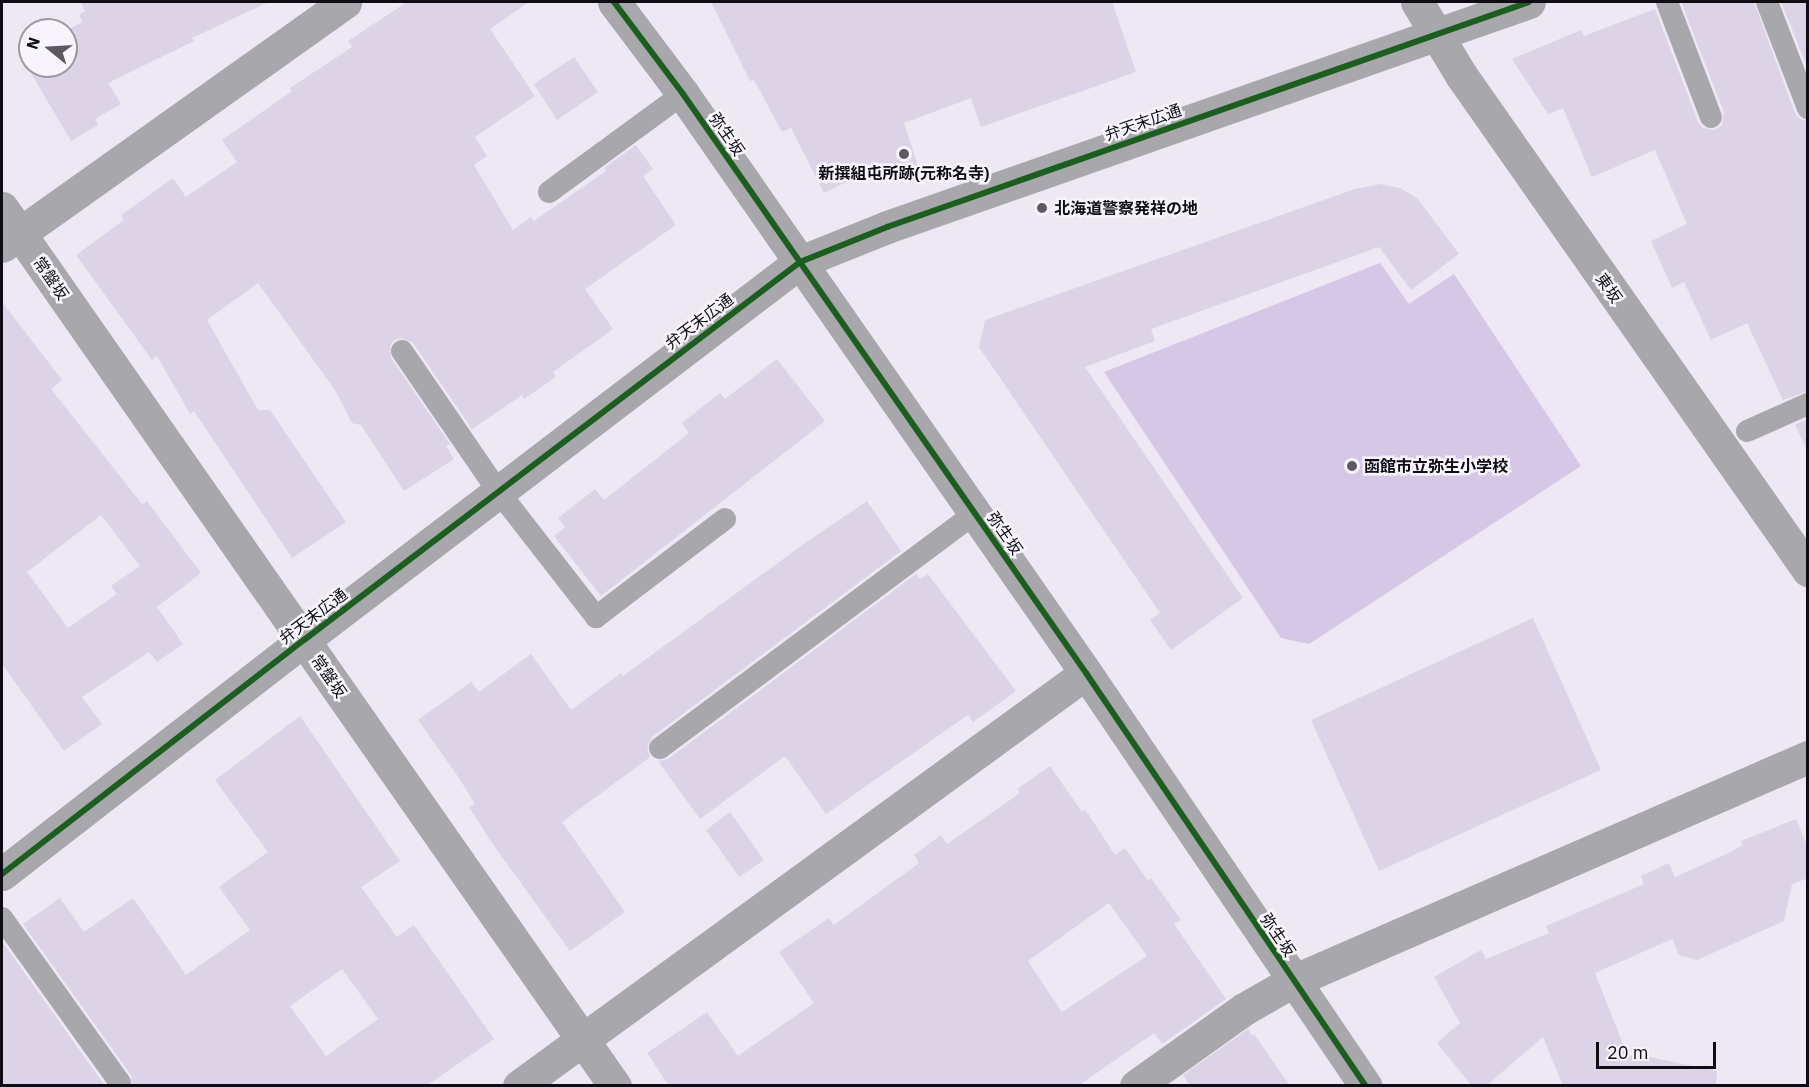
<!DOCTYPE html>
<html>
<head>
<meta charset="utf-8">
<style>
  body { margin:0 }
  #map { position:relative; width:1809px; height:1087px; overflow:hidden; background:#eee8f4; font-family:"IBM Plex Sans","Noto Sans JP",sans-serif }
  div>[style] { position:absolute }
  .green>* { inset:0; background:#d5c7e6 }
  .building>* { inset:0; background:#dcd3e6 }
  .service>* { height:22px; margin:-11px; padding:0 11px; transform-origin:11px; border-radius:11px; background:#a8a7ac }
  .minor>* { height:33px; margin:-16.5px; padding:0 16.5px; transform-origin:16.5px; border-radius:16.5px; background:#a8a7ac }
  .tertiary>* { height:33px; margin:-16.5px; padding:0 16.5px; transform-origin:16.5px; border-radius:16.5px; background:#a8a7ac }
  .cycleway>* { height:6px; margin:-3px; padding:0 3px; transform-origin:3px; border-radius:3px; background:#1b5e20 }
  .dots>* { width:16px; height:16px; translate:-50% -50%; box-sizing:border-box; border:3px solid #f7f4fc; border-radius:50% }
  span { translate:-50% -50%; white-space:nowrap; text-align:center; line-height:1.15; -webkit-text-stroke:5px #f7f4fc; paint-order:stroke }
  .street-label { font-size:16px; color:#0f0c13 }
  .poi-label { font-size:16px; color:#0f0c13; font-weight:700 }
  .left { translate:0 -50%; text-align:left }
  .frame { position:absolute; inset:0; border:3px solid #0f0c13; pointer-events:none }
  .north { position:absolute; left:18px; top:18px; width:60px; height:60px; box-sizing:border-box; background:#f7f4fc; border:2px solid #9a979f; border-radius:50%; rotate:288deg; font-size:16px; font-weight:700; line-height:24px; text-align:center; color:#0f0c13 }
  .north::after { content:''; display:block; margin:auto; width:21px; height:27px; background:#5d5962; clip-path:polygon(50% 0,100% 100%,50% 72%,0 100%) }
  .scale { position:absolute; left:1596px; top:1042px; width:120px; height:27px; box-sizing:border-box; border:3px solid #0f0c13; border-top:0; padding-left:8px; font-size:18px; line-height:21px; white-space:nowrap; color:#0f0c13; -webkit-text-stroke:4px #f7f4fc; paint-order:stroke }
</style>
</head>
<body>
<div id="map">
  <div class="green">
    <i style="clip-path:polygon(1380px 263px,1409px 304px,1454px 274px,1581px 466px,1309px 644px,1281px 638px,1104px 372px)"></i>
  </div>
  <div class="building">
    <i style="clip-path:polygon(81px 2px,269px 2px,192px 38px,194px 41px,108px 83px,121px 104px,95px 119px,98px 125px,71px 141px,22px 58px,30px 53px,30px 66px,66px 66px,66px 31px,82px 22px,79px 15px,85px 11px)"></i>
    <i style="clip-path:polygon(407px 2px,529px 2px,490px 29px,535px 96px,475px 137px,487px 156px,474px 165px,513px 230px,531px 217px,534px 221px,606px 171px,604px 168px,636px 145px,653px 169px,643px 176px,676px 225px,585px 289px,613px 329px,553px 372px,556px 377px,524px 399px,522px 395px,472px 429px,413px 343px,402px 338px,394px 340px,390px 346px,391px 358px,450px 444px,446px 446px,454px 459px,404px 491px,361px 425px,352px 423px,335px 390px,258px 283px,207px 320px,258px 410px,270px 410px,346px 522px,292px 558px,194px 411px,190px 414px,157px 356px,152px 360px,76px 255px,124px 220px,121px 215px,173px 178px,186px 197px,237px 162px,222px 140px,292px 91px,290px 88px,352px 47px,348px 41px)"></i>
    <i style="clip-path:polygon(711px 2px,1112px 2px,1136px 72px,981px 127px,971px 98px,904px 123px,919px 169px,886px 180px,881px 165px,824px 193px,791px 128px,782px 132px,754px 80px,750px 81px)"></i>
    <i style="clip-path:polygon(1681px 2px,1754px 2px,1795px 113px,1800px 119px,1808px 121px,1808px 391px,1783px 400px,1747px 323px,1711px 340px,1684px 282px,1672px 288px,1651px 241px,1687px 224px,1655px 150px,1592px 177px,1563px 108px,1548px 114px,1512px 59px,1581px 30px,1584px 36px,1655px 9px,1698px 122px,1703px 128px,1715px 130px,1722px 125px,1724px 112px)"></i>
    <i style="clip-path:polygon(1781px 2px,1808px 2px,1808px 69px)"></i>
    <i style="clip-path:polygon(574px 57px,598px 92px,557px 120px,534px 84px)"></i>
    <i style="clip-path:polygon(1380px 184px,1400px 188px,1417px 198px,1459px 254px,1411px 290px,1379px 247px,1151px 329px,1155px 341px,1085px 367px,1243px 598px,1171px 650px,1150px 620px,1160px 613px,979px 347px,985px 320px,1355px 189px)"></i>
    <i style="clip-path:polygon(evenodd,2px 302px,62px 380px,51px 389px,142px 504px,147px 501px,201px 573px,157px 607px,183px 644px,157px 662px,149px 652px,82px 697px,102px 724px,64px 751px,2px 664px,2px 302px,101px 515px,140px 566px,111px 586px,117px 594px,68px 628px,27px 572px,101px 515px)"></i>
    <i style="clip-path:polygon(777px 359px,825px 421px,601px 596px,554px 536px,565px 527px,558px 518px,595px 489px,604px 500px,689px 433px,682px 423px,720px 393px,725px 399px)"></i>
    <i style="clip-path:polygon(1808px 419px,1808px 452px,1795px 425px)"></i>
    <i style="clip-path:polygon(867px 501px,901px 551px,652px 737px,647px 749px,650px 757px,562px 822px,625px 912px,570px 951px,494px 846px,469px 807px,475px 804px,459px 778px,418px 720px,471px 682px,479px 692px,531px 654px,571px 710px,621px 673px,623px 676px,808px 541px)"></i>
    <i style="clip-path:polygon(916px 574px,920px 579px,928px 574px,1016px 691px,973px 722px,968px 715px,826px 814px,785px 756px,700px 819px,658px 761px,668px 759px)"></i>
    <i style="clip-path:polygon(1533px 618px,1601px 770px,1379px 871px,1311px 720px)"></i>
    <i style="clip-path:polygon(evenodd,300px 716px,400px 861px,361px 887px,397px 937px,414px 925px,494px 1039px,426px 1086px,133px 1086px,131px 1075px,23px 924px,60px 898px,84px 932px,133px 898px,186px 975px,250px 930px,219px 887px,268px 852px,215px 780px,300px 716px,342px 969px,378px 1019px,326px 1056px,290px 1006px,342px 969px)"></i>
    <i style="clip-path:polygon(evenodd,1050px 766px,1082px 812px,1085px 809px,1115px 855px,1125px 848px,1148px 881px,1151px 878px,1181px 920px,1174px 924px,1226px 999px,1162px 1044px,1154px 1033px,1078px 1086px,669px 1086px,647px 1053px,707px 1012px,738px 1056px,814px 1003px,779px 952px,829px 918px,834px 925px,919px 863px,914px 855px,941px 835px,947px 844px,1020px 793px,1017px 789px,1050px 766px,1109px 903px,1147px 956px,1062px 1012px,1028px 961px,1109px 903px)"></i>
    <i style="clip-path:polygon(730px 812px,764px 860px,739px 877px,706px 830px)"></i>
    <i style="clip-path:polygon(1796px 819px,1808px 848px,1808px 878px,1792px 884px,1784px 921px,1697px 960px,1679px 955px,1672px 939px,1595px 973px,1628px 1057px,1635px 1054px,1717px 1071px,1716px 1086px,1563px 1086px,1543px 1037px,1486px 1086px,1472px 1086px,1437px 1043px,1460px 1023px,1434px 977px,1481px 950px,1486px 959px,1549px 933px,1546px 926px,1644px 884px,1641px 876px,1669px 863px,1675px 877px,1731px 852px,1743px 845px,1741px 841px)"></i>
    <i style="clip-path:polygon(2px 941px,105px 1086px,2px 1086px)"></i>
    <i style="clip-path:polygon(1248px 1029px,1252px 1036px,1254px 1034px,1290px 1086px,1190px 1086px,1183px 1075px)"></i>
  </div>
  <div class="service">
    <i style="left:1667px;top:2px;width:123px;rotate:69.1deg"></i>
    <i style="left:1767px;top:2px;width:114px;rotate:68.9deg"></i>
    <i style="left:549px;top:192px;width:166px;rotate:-36.2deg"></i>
    <i style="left:402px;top:351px;width:170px;rotate:55.6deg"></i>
    <i style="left:498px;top:491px;width:160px;rotate:52.1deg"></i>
    <i style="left:596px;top:617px;width:162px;rotate:-37.2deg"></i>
    <i style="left:1747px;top:431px;width:67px;rotate:-23.9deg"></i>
    <i style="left:660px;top:748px;width:393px;rotate:-36.7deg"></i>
    <i style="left:2px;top:918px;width:203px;rotate:54.4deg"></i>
  </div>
  <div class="minor">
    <i style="left:1417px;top:2px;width:85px;rotate:58.9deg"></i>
    <i style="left:1461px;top:75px;width:605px;rotate:54.97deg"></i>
    <i style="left:2px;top:208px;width:1071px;rotate:55.08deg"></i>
    <i style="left:519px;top:1086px;width:701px;rotate:-36.07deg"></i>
    <i style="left:1136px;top:1086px;width:133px;rotate:-35.5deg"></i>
    <i style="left:1244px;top:1009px;width:56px;rotate:-29.7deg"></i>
    <i style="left:1293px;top:981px;width:562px;rotate:-23.51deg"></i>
  </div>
  <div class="tertiary">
    <i style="left:614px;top:2px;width:115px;rotate:53.1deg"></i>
    <i style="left:683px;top:94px;width:705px;rotate:55.16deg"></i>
    <i style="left:1086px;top:673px;width:499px;rotate:55.9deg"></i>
    <i style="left:2px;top:246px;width:421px;rotate:-35.4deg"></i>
    <i style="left:2px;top:874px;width:382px;rotate:-37.8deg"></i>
    <i style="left:304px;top:640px;width:624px;rotate:-37.31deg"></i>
    <i style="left:800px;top:262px;width:94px;rotate:-21.9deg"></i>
    <i style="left:887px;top:227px;width:680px;rotate:-19.31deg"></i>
  </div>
  <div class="cycleway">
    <i style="left:614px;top:2px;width:115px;rotate:53.1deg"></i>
    <i style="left:683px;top:94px;width:705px;rotate:55.16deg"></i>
    <i style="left:1086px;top:673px;width:499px;rotate:55.9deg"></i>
    <i style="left:2px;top:874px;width:382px;rotate:-37.8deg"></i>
    <i style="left:304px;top:640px;width:624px;rotate:-37.31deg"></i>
    <i style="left:800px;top:262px;width:94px;rotate:-21.9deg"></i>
    <i style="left:887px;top:227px;width:680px;rotate:-19.31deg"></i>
  </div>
  <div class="dots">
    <i style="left:904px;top:154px;background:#5d5962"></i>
    <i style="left:1042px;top:208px;background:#5d5962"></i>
    <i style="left:1352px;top:466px;background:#5d5962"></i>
  </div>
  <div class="street-label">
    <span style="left:1143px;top:122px;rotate:-19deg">弁天末広通</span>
    <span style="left:727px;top:134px;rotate:55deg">弥生坂</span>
    <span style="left:51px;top:278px;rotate:55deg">常盤坂</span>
    <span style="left:1609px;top:288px;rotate:55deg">東坂</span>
    <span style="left:699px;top:321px;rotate:-37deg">弁天末広通</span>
    <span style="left:1005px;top:533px;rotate:55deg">弥生坂</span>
    <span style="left:313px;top:616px;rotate:-37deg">弁天末広通</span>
    <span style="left:329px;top:676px;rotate:55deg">常盤坂</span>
    <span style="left:1278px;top:935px;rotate:56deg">弥生坂</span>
  </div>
  <div class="poi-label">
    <span style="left:904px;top:173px">新撰組屯所跡(元称名寺)</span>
    <span class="left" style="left:1054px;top:208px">北海道警察発祥の地</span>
    <span class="left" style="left:1364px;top:466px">函館市立弥生小学校</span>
  </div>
  <div class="frame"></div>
  <div class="north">N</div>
  <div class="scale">20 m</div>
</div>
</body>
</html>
